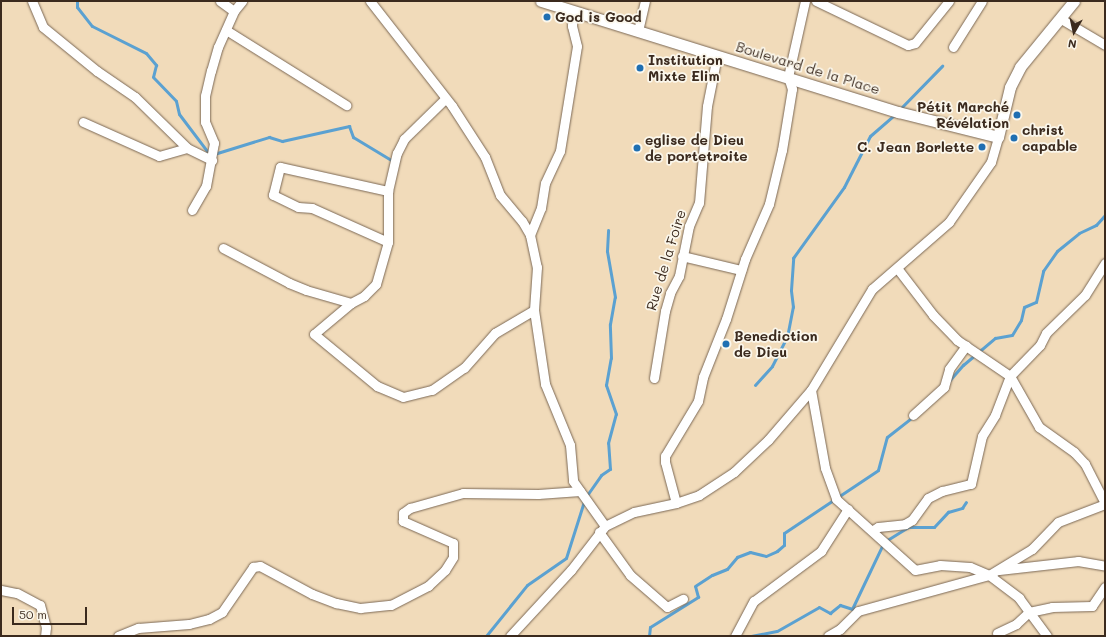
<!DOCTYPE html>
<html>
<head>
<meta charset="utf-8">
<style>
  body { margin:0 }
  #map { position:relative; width:1106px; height:637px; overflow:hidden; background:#f1dbba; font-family:Mali,sans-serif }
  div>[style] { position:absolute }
  .stream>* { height:3px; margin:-1.5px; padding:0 1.5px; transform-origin:1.5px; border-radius:1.5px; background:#5ba1d1 }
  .roads { filter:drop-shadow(0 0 1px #7b6855) drop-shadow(0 0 1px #7b6855) }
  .minor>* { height:9px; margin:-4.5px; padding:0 4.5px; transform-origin:4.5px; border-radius:4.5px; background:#fff }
  .tertiary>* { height:11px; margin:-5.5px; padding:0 5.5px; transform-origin:5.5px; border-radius:5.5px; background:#fff }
  .dots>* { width:11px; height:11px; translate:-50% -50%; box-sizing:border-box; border:2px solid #fbf7ec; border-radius:50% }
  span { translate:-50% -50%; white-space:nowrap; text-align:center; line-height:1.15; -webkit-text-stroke:3.5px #fbf7ec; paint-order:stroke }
  .poi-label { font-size:14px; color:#3b2a1e; font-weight:700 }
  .left { translate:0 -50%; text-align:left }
  .right { translate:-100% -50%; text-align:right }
  .street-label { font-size:14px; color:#3b2a1e }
  .frame { position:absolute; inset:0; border:2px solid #3b2a1e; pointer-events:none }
  .north { position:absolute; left:1054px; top:12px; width:40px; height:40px; -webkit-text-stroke:3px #fbf7ec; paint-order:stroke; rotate:189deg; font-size:11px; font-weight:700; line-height:16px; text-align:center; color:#3b2a1e }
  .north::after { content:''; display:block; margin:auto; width:14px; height:18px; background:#3b2a1e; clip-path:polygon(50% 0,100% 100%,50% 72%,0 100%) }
  .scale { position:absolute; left:12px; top:607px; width:75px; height:18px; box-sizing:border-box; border:2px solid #3b2a1e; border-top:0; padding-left:5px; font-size:12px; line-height:14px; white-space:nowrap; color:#3b2a1e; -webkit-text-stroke:3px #fbf7ec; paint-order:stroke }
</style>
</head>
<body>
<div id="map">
  <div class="stream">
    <i style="left:77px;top:1px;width:6px;rotate:90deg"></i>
    <i style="left:77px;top:7px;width:24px;rotate:52deg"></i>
    <i style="left:92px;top:26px;width:60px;rotate:26.6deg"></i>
    <i style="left:146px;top:53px;width:16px;rotate:50deg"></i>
    <i style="left:156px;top:65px;width:12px;rotate:104deg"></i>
    <i style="left:153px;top:77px;width:33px;rotate:46deg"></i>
    <i style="left:176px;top:101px;width:13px;rotate:77deg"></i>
    <i style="left:179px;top:114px;width:51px;rotate:52.9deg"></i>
    <i style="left:899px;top:110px;width:62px;rotate:-45.7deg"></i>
    <i style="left:214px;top:154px;width:58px;rotate:-17.2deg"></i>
    <i style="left:269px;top:137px;width:14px;rotate:17deg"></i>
    <i style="left:282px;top:141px;width:69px;rotate:-12.6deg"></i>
    <i style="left:349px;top:126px;width:12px;rotate:70deg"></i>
    <i style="left:353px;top:137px;width:44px;rotate:31.2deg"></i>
    <i style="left:948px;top:382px;width:23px;rotate:-49deg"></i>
    <i style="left:963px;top:365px;width:42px;rotate:-40.2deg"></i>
    <i style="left:995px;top:338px;width:17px;rotate:-10deg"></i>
    <i style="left:1012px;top:335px;width:17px;rotate:-59deg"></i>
    <i style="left:1021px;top:320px;width:13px;rotate:-77deg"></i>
    <i style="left:1024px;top:307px;width:13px;rotate:-23deg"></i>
    <i style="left:1036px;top:302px;width:32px;rotate:-77deg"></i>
    <i style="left:1043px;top:271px;width:24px;rotate:-55deg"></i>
    <i style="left:1057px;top:251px;width:28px;rotate:-39deg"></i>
    <i style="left:1079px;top:233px;width:19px;rotate:-25deg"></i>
    <i style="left:1096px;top:225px;width:13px;rotate:-48deg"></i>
    <i style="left:755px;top:385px;width:25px;rotate:-48deg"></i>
    <i style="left:772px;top:366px;width:33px;rotate:-63deg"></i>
    <i style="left:787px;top:337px;width:31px;rotate:-79deg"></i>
    <i style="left:793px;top:307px;width:17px;rotate:-97deg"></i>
    <i style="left:791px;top:290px;width:32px;rotate:-86deg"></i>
    <i style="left:793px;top:258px;width:87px;rotate:-54.3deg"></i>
    <i style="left:844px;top:187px;width:57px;rotate:-63deg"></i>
    <i style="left:870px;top:136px;width:33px;rotate:-41deg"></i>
    <i style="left:486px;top:636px;width:65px;rotate:-51.2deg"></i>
    <i style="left:527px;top:585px;width:47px;rotate:-34.7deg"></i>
    <i style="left:566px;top:558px;width:63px;rotate:-72.4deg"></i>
    <i style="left:585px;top:498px;width:28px;rotate:-55deg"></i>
    <i style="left:601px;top:475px;width:11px;rotate:-34deg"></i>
    <i style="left:610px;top:469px;width:26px;rotate:-94deg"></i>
    <i style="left:608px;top:443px;width:30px;rotate:-75deg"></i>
    <i style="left:616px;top:414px;width:31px;rotate:-109deg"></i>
    <i style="left:606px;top:385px;width:27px;rotate:-80deg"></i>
    <i style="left:611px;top:358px;width:34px;rotate:-92deg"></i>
    <i style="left:610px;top:324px;width:27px;rotate:-80deg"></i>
    <i style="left:615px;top:297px;width:47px;rotate:-99.9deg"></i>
    <i style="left:607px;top:251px;width:21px;rotate:-87deg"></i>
    <i style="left:649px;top:636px;width:9px;rotate:-84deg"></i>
    <i style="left:650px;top:627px;width:57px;rotate:-32deg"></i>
    <i style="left:698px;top:597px;width:11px;rotate:-105deg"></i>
    <i style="left:695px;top:586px;width:20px;rotate:-33deg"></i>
    <i style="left:712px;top:575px;width:16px;rotate:-22deg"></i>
    <i style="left:727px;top:569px;width:16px;rotate:-50deg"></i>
    <i style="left:737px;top:557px;width:14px;rotate:-21deg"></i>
    <i style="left:750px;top:552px;width:16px;rotate:14deg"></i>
    <i style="left:766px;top:556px;width:12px;rotate:-24deg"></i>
    <i style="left:777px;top:551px;width:9px;rotate:-41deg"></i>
    <i style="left:784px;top:545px;width:12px;rotate:-90deg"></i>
    <i style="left:784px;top:533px;width:113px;rotate:-33.8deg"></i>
    <i style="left:878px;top:470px;width:34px;rotate:-75deg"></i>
    <i style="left:887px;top:437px;width:33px;rotate:-38deg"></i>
    <i style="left:751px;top:636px;width:26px;rotate:-11deg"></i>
    <i style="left:777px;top:631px;width:48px;rotate:-29.7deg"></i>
    <i style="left:819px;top:607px;width:13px;rotate:29deg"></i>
    <i style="left:830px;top:613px;width:13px;rotate:-39deg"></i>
    <i style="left:840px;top:605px;width:13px;rotate:18deg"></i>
    <i style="left:852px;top:609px;width:74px;rotate:-64.5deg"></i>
    <i style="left:884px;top:542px;width:28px;rotate:-32deg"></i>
    <i style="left:908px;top:527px;width:26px"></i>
    <i style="left:934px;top:527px;width:21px;rotate:-47deg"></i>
    <i style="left:948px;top:512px;width:15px;rotate:-16deg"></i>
    <i style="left:962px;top:508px;width:7px;rotate:-56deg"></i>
  </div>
  <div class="roads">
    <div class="minor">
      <i style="left:32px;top:1px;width:28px;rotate:67deg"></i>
      <i style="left:43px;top:27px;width:70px;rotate:39.2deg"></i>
      <i style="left:97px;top:71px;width:46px;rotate:34.4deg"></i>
      <i style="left:135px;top:97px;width:73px;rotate:44.4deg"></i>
      <i style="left:187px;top:148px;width:28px;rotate:26deg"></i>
      <i style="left:220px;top:1px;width:17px;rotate:36deg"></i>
      <i style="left:370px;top:1px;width:133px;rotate:52deg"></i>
      <i style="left:452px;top:106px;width:61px;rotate:57.1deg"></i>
      <i style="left:485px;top:157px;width:41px;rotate:68.5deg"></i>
      <i style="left:500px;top:195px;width:34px;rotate:50deg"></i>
      <i style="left:522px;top:221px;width:16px;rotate:60deg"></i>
      <i style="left:530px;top:235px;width:33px;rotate:78deg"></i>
      <i style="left:537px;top:267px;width:43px;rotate:94deg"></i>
      <i style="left:534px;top:310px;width:75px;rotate:81.5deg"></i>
      <i style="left:545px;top:384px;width:66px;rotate:67.7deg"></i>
      <i style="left:570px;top:445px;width:36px;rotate:85deg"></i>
      <i style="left:573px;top:481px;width:55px;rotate:54.6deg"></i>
      <i style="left:816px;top:1px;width:102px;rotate:25.6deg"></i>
      <i style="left:908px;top:45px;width:7px;rotate:-16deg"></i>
      <i style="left:915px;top:43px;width:54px;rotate:-51deg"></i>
      <i style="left:1061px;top:19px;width:51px;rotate:30.6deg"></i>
      <i style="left:226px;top:30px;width:142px;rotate:32deg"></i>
      <i style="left:638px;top:31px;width:31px;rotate:-77deg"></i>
      <i style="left:953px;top:47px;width:54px;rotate:-57.8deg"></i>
      <i style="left:83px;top:122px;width:83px;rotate:24.1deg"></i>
      <i style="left:159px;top:156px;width:29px;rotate:-16deg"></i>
      <i style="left:192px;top:210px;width:28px;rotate:-60deg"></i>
      <i style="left:206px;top:186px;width:44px;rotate:-79.5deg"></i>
      <i style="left:214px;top:143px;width:23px;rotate:-113deg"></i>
      <i style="left:205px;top:122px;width:26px;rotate:-90deg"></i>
      <i style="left:205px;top:96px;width:26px;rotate:-77deg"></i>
      <i style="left:211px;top:71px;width:25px;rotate:-74deg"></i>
      <i style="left:218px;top:47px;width:39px;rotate:-66deg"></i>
      <i style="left:234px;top:11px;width:13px;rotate:-51deg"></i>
      <i style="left:530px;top:235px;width:29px;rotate:-68deg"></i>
      <i style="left:541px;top:208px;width:25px;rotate:-81deg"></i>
      <i style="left:545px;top:183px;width:35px;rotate:-65deg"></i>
      <i style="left:560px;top:151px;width:106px;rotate:-80.8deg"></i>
      <i style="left:577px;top:46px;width:21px;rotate:-104deg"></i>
      <i style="left:572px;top:26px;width:15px;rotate:-86deg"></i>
      <i style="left:388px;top:242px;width:83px;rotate:-155.9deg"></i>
      <i style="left:312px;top:208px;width:14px;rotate:-176deg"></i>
      <i style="left:298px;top:207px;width:28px;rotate:-154deg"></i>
      <i style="left:273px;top:195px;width:29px;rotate:-76deg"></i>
      <i style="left:280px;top:167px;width:111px;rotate:12.5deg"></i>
      <i style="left:223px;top:248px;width:75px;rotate:27.9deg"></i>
      <i style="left:289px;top:283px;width:18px;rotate:22deg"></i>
      <i style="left:306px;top:290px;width:47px;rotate:16.1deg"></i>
      <i style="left:351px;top:303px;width:15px;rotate:-28deg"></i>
      <i style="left:364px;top:296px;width:17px;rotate:-45deg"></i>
      <i style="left:376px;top:284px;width:44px;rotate:-74.1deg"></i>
      <i style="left:388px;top:242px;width:51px;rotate:-90deg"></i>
      <i style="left:388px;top:191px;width:39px;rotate:-77deg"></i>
      <i style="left:397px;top:153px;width:16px;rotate:-63deg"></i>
      <i style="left:404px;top:139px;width:57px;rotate:-44.3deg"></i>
      <i style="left:682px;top:256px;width:61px;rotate:13.3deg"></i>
      <i style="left:897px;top:268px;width:59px;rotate:52.5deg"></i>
      <i style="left:933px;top:315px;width:35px;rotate:46deg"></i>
      <i style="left:957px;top:340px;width:64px;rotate:34.2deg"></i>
      <i style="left:1010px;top:376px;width:59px;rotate:60.4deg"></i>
      <i style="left:1039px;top:427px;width:43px;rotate:35.5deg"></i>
      <i style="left:1074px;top:452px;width:16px;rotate:47deg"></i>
      <i style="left:1085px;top:464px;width:44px;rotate:62.9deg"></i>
      <i style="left:351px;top:303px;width:48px;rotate:140deg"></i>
      <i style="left:314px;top:334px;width:82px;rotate:39.5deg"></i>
      <i style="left:377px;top:386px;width:28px;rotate:23deg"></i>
      <i style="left:403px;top:397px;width:30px;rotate:-14deg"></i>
      <i style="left:432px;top:390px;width:39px;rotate:-35deg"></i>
      <i style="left:464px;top:368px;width:47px;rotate:-48.5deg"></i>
      <i style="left:495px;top:333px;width:45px;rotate:-30.5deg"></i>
      <i style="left:654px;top:378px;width:68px;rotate:-80.7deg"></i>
      <i style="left:665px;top:311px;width:19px;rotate:-74deg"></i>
      <i style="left:670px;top:293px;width:19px;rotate:-62deg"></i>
      <i style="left:679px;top:276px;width:51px;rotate:-78.7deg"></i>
      <i style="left:689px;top:226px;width:25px;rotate:-67deg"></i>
      <i style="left:699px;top:203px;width:97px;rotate:-85.3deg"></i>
      <i style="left:707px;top:106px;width:51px;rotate:-78.7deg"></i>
      <i style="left:811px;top:390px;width:79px;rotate:79.8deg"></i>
      <i style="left:825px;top:468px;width:33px;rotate:70deg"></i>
      <i style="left:836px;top:499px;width:106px;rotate:41.9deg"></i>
      <i style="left:915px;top:570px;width:25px;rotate:-11deg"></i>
      <i style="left:940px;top:565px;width:30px;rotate:4deg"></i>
      <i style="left:970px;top:567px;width:21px;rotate:23deg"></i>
      <i style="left:989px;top:575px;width:38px;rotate:37deg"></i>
      <i style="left:1019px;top:598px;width:47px;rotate:53.6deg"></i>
      <i style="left:913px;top:415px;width:42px;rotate:-42.1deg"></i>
      <i style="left:944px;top:387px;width:19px;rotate:-74deg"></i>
      <i style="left:949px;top:369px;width:29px;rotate:-54deg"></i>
      <i style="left:676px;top:503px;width:42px;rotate:-105deg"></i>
      <i style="left:665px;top:462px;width:6px;rotate:-90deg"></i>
      <i style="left:665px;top:456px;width:64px;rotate:-59deg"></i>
      <i style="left:698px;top:401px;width:25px;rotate:-78deg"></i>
      <i style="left:703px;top:377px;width:62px;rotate:-68.4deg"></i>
      <i style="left:726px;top:319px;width:63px;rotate:-72.4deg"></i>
      <i style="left:745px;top:259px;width:60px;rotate:-66.4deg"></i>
      <i style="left:769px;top:204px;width:56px;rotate:-76.5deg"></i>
      <i style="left:782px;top:150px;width:62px;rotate:-80.7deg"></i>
      <i style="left:792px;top:89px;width:13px;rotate:-108deg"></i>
      <i style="left:788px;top:77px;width:78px;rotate:-77.4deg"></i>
      <i style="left:873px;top:530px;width:6px;rotate:-31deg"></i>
      <i style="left:878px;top:527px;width:27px;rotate:-6deg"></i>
      <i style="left:905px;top:524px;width:8px;rotate:-30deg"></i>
      <i style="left:912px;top:520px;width:27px;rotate:-54deg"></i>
      <i style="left:928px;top:498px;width:16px;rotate:-27deg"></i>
      <i style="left:942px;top:491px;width:30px;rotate:-14deg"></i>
      <i style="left:971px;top:484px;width:49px;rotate:-77.1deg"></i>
      <i style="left:982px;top:436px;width:25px;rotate:-58deg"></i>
      <i style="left:995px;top:415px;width:42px;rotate:-69deg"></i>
      <i style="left:1010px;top:376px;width:43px;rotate:-45.9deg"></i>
      <i style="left:1040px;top:345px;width:13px;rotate:-63deg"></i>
      <i style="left:1046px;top:333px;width:54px;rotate:-44.3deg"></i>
      <i style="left:1085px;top:295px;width:38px;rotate:-58deg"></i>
      <i style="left:599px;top:532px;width:53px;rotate:54.2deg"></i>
      <i style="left:630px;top:575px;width:49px;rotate:40.9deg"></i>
      <i style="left:667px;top:607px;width:18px;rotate:-27deg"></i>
      <i style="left:999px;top:570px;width:80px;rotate:-6.5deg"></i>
      <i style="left:1078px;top:561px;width:27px;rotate:10deg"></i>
      <i style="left:1px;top:590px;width:16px;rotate:11deg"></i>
      <i style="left:17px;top:593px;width:26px;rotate:28deg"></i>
      <i style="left:40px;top:605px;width:23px;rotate:75deg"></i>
      <i style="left:46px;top:627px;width:9px;rotate:96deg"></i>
      <i style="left:997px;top:633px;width:21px;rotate:-25deg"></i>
      <i style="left:1016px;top:624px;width:18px;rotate:-43deg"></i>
      <i style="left:1029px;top:612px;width:24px;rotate:-12deg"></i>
      <i style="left:1052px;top:607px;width:40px;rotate:-1.4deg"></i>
      <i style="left:1092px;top:606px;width:23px;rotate:-56deg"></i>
      <i style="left:118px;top:636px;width:22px;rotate:-22deg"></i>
      <i style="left:138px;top:628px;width:51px;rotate:-4.5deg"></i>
      <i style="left:189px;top:624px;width:21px;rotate:-14deg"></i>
      <i style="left:209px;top:619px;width:15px;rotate:-28deg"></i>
      <i style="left:222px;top:612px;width:55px;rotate:-55.4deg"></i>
      <i style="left:253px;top:567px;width:7px;rotate:-8deg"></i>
      <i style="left:260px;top:566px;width:59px;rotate:28.3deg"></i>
      <i style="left:312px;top:594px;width:26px;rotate:21deg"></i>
      <i style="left:336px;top:603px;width:25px;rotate:12deg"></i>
      <i style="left:360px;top:608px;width:31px;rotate:-6deg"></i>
      <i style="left:391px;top:605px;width:42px;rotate:-27.2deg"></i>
      <i style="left:428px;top:586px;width:23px;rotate:-43deg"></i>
      <i style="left:445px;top:570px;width:15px;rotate:-58deg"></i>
      <i style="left:453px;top:557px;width:14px;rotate:-90deg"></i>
      <i style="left:453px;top:543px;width:55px;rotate:-156.3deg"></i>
      <i style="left:403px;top:521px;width:8px;rotate:-90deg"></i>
      <i style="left:403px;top:513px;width:9px;rotate:-36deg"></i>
      <i style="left:410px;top:508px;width:55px;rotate:-15.8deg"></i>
      <i style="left:463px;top:493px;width:75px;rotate:0.8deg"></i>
      <i style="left:538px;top:494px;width:42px;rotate:-4.1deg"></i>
      <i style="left:510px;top:636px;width:90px;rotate:-47.3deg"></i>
      <i style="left:571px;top:570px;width:56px;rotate:-52.3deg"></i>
      <i style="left:605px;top:526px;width:32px;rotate:-26deg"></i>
      <i style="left:634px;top:512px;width:43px;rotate:-12.1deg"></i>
      <i style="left:676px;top:503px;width:24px;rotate:-19deg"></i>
      <i style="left:699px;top:495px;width:42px;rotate:-33.3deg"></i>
      <i style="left:734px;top:472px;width:47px;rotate:-43.3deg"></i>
      <i style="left:768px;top:440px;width:66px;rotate:-49.3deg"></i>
      <i style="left:811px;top:390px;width:118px;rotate:-58.9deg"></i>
      <i style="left:872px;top:289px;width:102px;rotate:-41deg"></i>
      <i style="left:949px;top:222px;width:73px;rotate:-55deg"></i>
      <i style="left:991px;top:162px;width:26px;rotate:-74deg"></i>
      <i style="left:735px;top:636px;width:40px;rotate:-62deg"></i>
      <i style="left:754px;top:601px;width:84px;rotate:-36.7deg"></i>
      <i style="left:821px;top:551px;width:50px;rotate:-57.3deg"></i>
      <i style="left:828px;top:636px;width:14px;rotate:-30deg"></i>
      <i style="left:840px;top:629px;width:25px;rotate:-45deg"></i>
      <i style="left:858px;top:611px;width:136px;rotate:-15.4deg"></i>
      <i style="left:989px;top:575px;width:50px;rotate:-31.2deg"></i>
      <i style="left:1032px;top:549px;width:37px;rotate:-46deg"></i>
      <i style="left:1058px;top:522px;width:50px;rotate:-21deg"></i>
    </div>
    <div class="tertiary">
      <i style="left:541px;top:1px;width:374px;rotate:17.3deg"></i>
      <i style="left:898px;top:112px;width:103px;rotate:14deg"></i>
      <i style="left:998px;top:137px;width:51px;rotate:-76.5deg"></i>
      <i style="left:1010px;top:87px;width:22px;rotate:-63deg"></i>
      <i style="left:1020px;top:67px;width:85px;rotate:-50.7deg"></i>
    </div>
  </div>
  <div class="dots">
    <i style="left:547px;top:17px;background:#1f6fb2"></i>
    <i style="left:640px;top:68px;background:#1f6fb2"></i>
    <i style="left:1017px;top:115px;background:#1f6fb2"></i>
    <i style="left:1014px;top:138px;background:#1f6fb2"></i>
    <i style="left:982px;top:147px;background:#1f6fb2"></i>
    <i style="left:637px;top:148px;background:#1f6fb2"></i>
    <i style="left:726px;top:344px;background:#1f6fb2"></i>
  </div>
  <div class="poi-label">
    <span class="left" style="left:555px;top:17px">God is Good</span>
    <span class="left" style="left:648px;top:68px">Institution<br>Mixte Elim</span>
    <span class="right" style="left:1009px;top:115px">Pétit Marché<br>Révélation</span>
    <span class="left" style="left:1022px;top:138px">christ<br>capable</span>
    <span class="left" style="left:645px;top:148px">eglise de Dieu<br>de portetroite</span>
    <span class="right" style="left:974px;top:147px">C. Jean Borlette</span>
    <span class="left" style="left:734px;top:344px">Benediction<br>de Dieu</span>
  </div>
  <div class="street-label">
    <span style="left:808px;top:68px;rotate:17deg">Boulevard de la Place</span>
    <span style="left:666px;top:260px;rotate:-73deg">Rue de la Foire</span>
  </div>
  <div class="frame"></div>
  <div class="north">N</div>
  <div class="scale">50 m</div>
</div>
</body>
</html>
